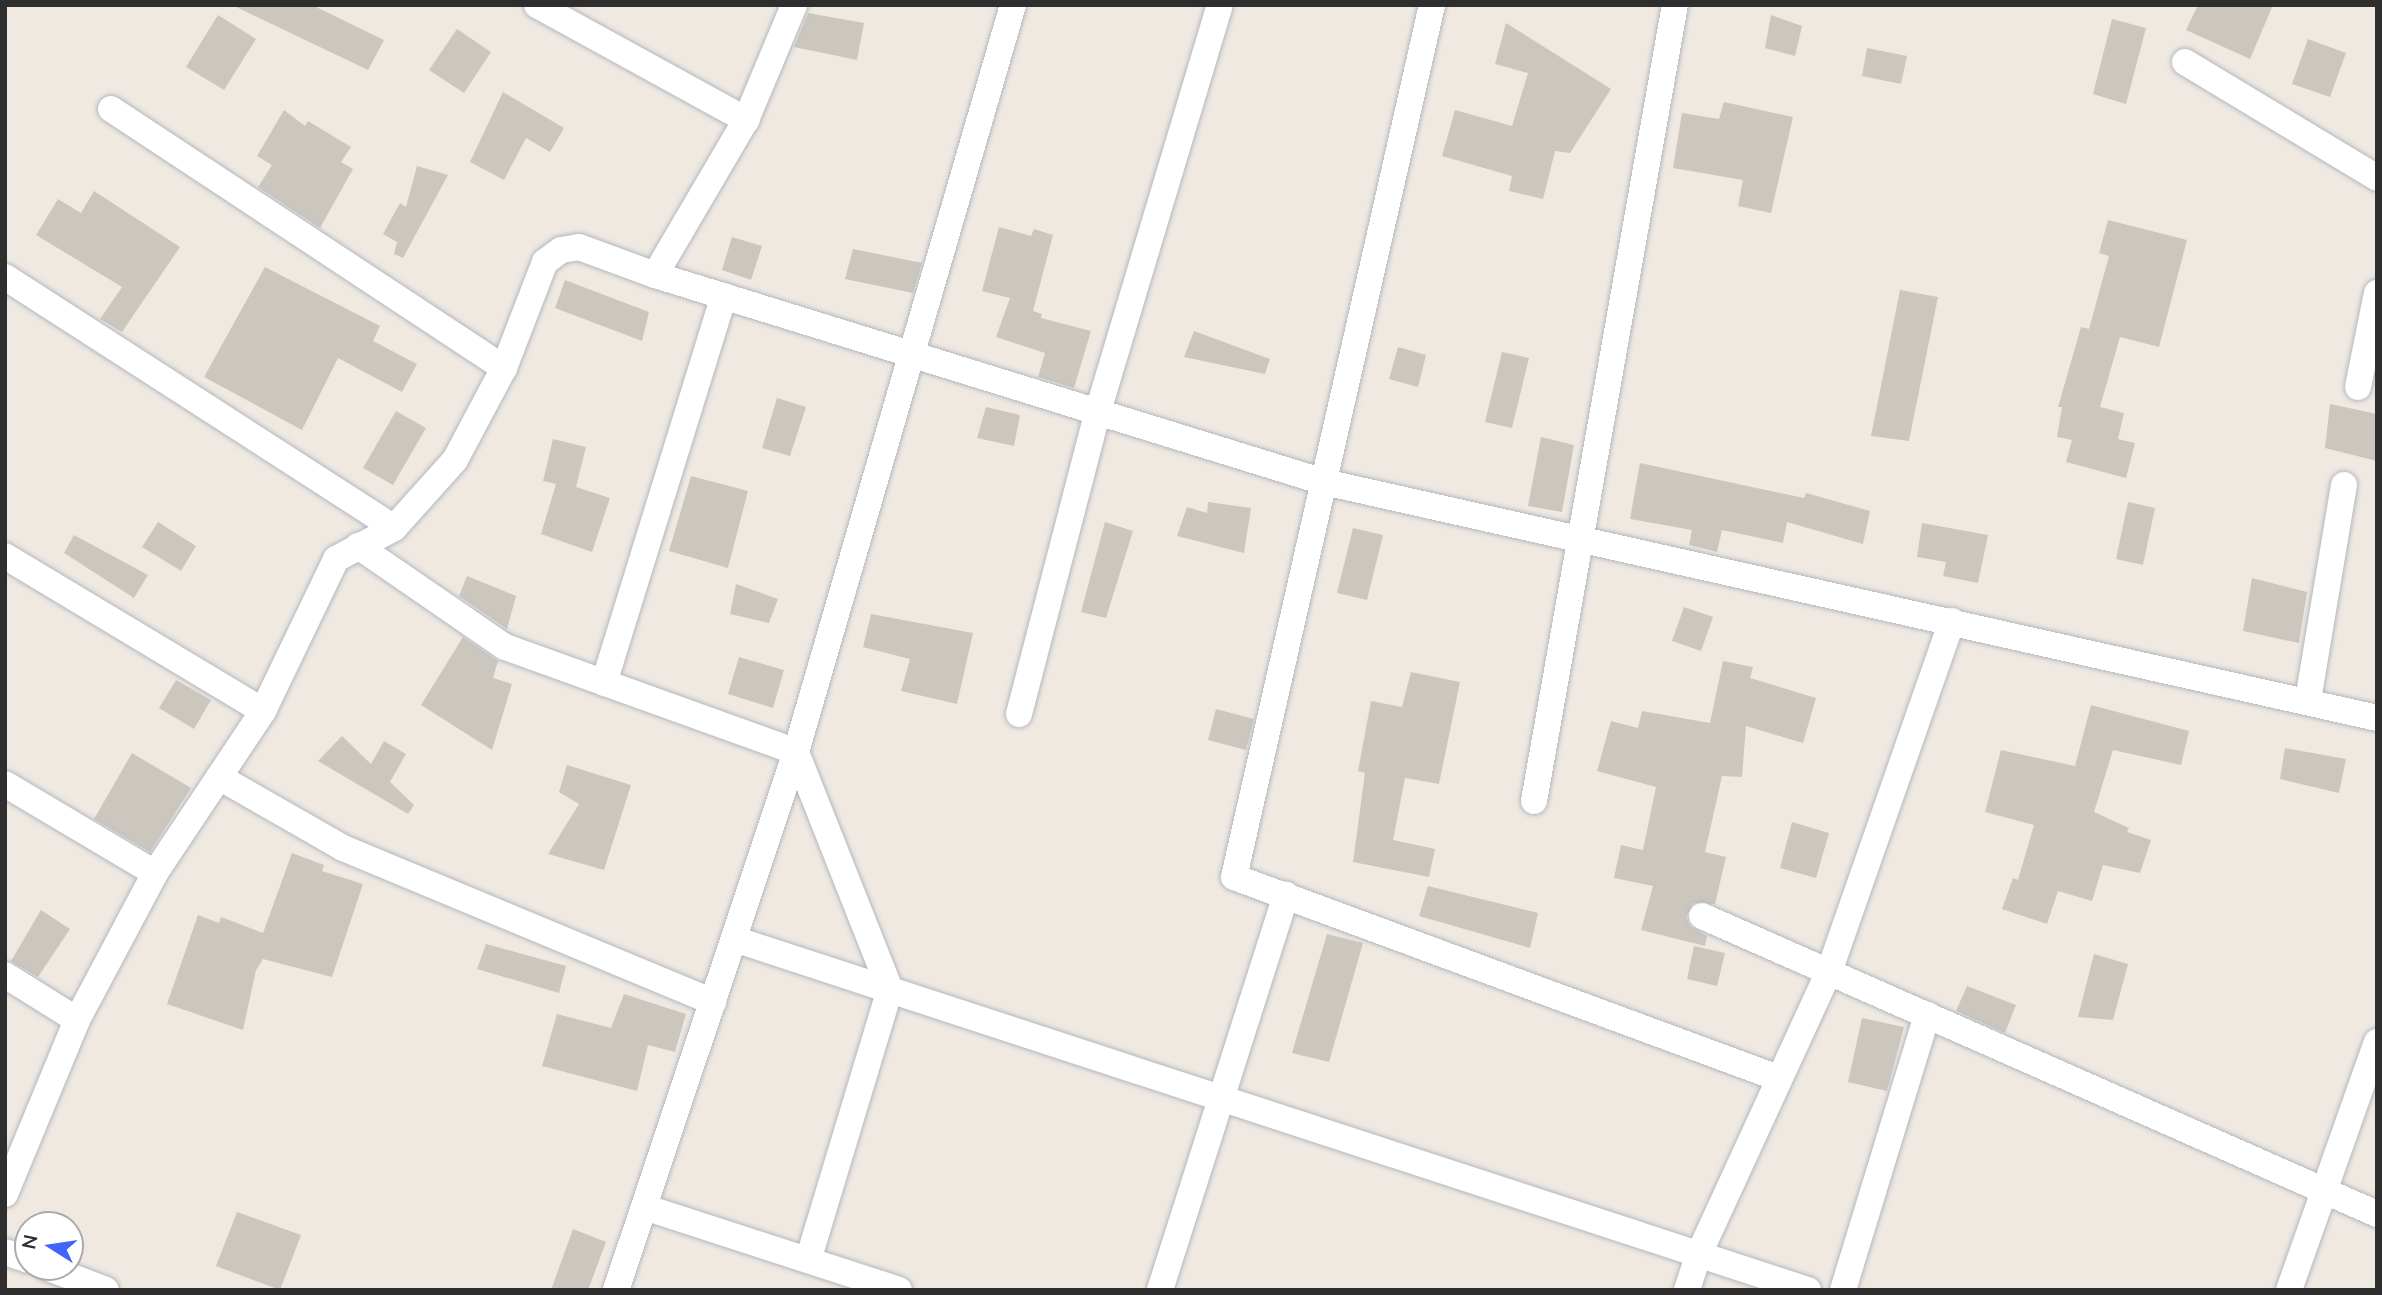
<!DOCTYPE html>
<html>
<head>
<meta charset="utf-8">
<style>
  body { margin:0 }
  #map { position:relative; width:2382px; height:1295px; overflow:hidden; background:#efe9e1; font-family:"Nunito Sans",sans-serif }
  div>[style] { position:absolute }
  .building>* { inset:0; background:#cbc7bf }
  .roads { filter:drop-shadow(0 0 2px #b4b7c1) drop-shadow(0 0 2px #b4b7c1) }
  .minor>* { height:26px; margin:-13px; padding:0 13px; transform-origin:13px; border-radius:13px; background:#fff }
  span { translate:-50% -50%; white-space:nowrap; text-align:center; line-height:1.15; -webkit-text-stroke:5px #fff; paint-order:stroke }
  .frame { position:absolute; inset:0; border:7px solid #2e2e2e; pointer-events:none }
  .north { position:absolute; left:14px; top:1211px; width:70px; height:70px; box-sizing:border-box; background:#fff; border:2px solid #ababab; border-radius:50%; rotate:282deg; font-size:19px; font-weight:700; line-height:28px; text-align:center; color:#2e2e2e }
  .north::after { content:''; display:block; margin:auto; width:24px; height:32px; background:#4264fb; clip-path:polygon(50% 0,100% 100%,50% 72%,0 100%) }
</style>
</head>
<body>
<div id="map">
  <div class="building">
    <i style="clip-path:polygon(232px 5px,312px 5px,384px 40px,368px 70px)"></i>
    <i style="clip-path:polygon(2198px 5px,2273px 5px,2250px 59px,2186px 30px)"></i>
    <i style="clip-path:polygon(808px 13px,864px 23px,857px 60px,794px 47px)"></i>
    <i style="clip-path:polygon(218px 15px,256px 39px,224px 90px,186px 67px)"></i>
    <i style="clip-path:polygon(1771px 15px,1802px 26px,1795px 56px,1765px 48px)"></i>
    <i style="clip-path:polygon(2112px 19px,2146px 28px,2126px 104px,2093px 94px)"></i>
    <i style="clip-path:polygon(1506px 23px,1611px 89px,1570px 153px,1555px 151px,1543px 199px,1509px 191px,1512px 176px,1442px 156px,1455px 110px,1512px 126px,1528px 73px,1495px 64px)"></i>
    <i style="clip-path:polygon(457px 29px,491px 52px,464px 93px,429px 70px)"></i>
    <i style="clip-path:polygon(2308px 39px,2346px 53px,2330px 97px,2292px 84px)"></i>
    <i style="clip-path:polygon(1867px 48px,1907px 56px,1901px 84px,1862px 76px)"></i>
    <i style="clip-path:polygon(503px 92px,564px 128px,550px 152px,526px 138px,504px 180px,470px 162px)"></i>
    <i style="clip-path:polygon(1724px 102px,1793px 117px,1771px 213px,1738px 206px,1743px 180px,1673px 168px,1682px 113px,1719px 119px)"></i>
    <i style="clip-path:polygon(284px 110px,305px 126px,308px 121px,351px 147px,341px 162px,353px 169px,320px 228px,258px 187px,272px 165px,257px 156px)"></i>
    <i style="clip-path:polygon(417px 166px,448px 175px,403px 258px,394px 254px,397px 242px,383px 234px,400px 203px,406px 207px)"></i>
    <i style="clip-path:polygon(94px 191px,180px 247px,122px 332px,100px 319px,122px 287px,36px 235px,58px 199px,81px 213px)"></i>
    <i style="clip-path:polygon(2108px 220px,2187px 240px,2159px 347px,2120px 337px,2100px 407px,2124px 413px,2118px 439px,2135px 443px,2126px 478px,2066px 462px,2072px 440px,2057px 437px,2062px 407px,2058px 407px,2081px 327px,2089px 329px,2109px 256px,2099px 253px)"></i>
    <i style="clip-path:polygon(999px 227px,1031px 236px,1034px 229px,1053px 235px,1033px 311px,1042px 314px,1041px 318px,1091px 331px,1074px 388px,1038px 377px,1045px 353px,996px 337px,1010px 298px,982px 291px)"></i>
    <i style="clip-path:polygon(732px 237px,762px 246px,751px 280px,722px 270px)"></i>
    <i style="clip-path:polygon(853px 249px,922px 263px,913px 293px,845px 279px)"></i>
    <i style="clip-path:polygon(265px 267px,380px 326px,373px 341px,417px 364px,402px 392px,338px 358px,302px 430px,204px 377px)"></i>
    <i style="clip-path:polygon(565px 280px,649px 312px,642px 341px,555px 308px)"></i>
    <i style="clip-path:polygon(1900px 290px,1938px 297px,1909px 441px,1871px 436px)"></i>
    <i style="clip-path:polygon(1194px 331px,1270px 359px,1265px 374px,1184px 357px)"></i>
    <i style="clip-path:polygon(1398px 347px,1426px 355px,1418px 387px,1389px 379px)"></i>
    <i style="clip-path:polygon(1502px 352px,1529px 358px,1512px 428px,1485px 422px)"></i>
    <i style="clip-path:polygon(777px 398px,806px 407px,790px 456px,762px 448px)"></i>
    <i style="clip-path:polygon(2330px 404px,2377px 414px,2377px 461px,2325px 448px)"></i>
    <i style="clip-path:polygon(986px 407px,1020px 415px,1014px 446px,977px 438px)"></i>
    <i style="clip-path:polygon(396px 411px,426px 428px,393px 485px,363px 468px)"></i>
    <i style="clip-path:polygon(1541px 437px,1574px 445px,1562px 512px,1528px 506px)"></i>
    <i style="clip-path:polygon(553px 439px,586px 447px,576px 487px,610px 498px,592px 552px,541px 534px,556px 484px,543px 481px)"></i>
    <i style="clip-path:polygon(1640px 463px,1804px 498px,1806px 493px,1870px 511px,1863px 544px,1787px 522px,1783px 543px,1722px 530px,1717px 552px,1689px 545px,1692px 530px,1630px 519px)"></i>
    <i style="clip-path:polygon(691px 476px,748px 491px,728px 568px,669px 551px)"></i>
    <i style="clip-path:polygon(1208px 502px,1251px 508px,1244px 553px,1177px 536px,1187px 507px,1207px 513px)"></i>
    <i style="clip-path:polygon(2128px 502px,2155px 508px,2143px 565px,2116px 559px)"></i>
    <i style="clip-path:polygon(158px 522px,196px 546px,181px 571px,142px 547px)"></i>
    <i style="clip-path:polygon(1105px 522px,1133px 531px,1106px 618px,1081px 612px)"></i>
    <i style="clip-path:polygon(1922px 523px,1988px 535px,1978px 583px,1943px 576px,1946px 562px,1917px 557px)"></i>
    <i style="clip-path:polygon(1353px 528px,1383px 535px,1367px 600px,1337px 593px)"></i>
    <i style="clip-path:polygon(74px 535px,148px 575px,134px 598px,64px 553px)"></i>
    <i style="clip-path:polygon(467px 576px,516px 596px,507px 629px,459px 596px)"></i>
    <i style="clip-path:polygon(2252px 578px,2307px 592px,2299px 643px,2243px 631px)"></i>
    <i style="clip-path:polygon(736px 584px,778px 599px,769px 623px,730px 614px)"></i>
    <i style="clip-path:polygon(1684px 607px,1713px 617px,1701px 651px,1672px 641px)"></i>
    <i style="clip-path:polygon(871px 614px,973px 633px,957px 704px,901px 691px,910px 659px,863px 647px)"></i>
    <i style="clip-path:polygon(463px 637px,498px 661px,493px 678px,512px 684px,492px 750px,421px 705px)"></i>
    <i style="clip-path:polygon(739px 657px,784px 670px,773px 708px,728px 694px)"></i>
    <i style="clip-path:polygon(1723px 661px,1753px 667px,1750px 678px,1816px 698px,1803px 743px,1746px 726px,1742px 777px,1722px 776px,1705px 852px,1726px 857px,1715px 904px,1693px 903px,1686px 917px,1690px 926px,1707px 936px,1705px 946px,1641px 930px,1653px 886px,1614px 878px,1621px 845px,1643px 850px,1656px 787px,1597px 771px,1611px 721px,1638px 728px,1642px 711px,1710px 723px)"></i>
    <i style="clip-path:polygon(1411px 672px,1460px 682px,1439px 784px,1405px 778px,1393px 840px,1435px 849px,1429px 877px,1353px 862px,1365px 773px,1358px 771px,1371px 701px,1402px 707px)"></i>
    <i style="clip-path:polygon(176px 680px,211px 700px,194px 729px,159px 708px)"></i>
    <i style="clip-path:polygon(2091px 705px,2189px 731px,2181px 765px,2113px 750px,2094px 812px,2129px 828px,2127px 832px,2151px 840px,2140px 873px,2103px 865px,2092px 901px,2058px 891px,2047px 924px,2002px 909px,2013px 878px,2018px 880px,2034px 825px,1985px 812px,2001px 750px,2075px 766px)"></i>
    <i style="clip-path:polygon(1216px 709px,1254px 719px,1246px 750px,1208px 740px)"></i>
    <i style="clip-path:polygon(342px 736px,371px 764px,384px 741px,406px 754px,390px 782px,414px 805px,408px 814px,318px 761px)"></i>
    <i style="clip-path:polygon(2285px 748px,2346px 759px,2339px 793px,2280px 779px)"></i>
    <i style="clip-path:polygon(132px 753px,191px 788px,150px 852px,94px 819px)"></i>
    <i style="clip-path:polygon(567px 765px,631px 785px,604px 870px,548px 854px,579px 804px,559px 792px)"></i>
    <i style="clip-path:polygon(1792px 822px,1829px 833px,1816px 878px,1780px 868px)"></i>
    <i style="clip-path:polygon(292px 853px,324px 865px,322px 871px,363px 884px,332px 977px,263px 959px,256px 970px,243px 1030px,167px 1004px,198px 915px,219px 923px,221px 917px,263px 933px)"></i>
    <i style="clip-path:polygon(1428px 886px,1538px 913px,1530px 948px,1419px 916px)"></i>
    <i style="clip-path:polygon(41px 910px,70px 929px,38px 977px,11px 961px)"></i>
    <i style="clip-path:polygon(1327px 934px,1363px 943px,1329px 1062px,1292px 1053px)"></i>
    <i style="clip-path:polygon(486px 944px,566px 966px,559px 993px,477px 969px)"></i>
    <i style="clip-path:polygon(1694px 946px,1725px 953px,1717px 986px,1687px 979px)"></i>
    <i style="clip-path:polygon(2094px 954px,2128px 964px,2113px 1020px,2078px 1017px)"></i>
    <i style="clip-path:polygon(1967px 986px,2016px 1005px,2005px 1033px,1956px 1011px)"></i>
    <i style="clip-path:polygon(624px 994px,686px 1014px,675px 1052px,648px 1045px,637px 1091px,542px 1066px,557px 1014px,611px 1028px)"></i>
    <i style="clip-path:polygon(1862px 1018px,1904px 1027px,1887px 1091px,1848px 1082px)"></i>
    <i style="clip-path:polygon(237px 1212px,301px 1235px,280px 1290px,216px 1266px)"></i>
    <i style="clip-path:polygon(573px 1229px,606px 1242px,588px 1290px,551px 1290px)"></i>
  </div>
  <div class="roads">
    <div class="minor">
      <i style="left:537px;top:5px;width:239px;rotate:28.8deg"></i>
      <i style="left:1432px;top:5px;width:894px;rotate:102.79deg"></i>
      <i style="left:1234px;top:877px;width:580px;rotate:20.28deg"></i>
      <i style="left:2185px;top:62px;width:224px;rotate:31.1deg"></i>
      <i style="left:111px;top:109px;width:471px;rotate:33.4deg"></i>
      <i style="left:655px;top:275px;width:180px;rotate:-59.6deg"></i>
      <i style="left:746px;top:120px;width:125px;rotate:-67.3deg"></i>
      <i style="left:5px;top:277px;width:463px;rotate:32.8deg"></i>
      <i style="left:2358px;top:387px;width:96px;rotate:-78.6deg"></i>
      <i style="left:358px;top:546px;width:178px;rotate:34.5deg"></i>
      <i style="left:505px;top:647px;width:309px;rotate:19.8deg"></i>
      <i style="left:796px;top:752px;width:255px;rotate:68.4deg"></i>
      <i style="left:890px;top:989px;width:283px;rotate:106.8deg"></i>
      <i style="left:5px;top:556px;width:301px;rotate:31deg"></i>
      <i style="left:604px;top:683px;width:405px;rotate:-72.8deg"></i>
      <i style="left:2308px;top:700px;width:218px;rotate:-80.5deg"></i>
      <i style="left:1019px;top:714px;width:313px;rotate:-75.4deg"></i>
      <i style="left:1098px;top:411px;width:424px;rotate:-73.3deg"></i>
      <i style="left:219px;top:777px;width:143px;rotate:29.8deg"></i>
      <i style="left:343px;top:848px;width:401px;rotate:22.6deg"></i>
      <i style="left:5px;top:784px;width:174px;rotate:30.7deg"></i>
      <i style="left:1534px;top:801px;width:808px;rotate:-79.96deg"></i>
      <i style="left:1702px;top:916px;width:738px;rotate:23.82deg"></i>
      <i style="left:734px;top:939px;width:1130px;rotate:18.1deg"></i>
      <i style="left:5px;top:975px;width:85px;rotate:32deg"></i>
      <i style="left:5px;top:1194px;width:188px;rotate:-67.5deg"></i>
      <i style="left:77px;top:1020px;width:166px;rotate:-62deg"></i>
      <i style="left:155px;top:873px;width:195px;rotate:-56.3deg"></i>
      <i style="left:263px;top:711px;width:169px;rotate:-64.3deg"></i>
      <i style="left:336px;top:559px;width:66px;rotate:-28.1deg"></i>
      <i style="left:394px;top:528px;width:91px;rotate:-48.1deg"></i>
      <i style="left:455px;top:460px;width:104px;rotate:-62deg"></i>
      <i style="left:504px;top:368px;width:114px;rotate:-68.9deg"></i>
      <i style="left:545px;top:262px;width:20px;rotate:-37deg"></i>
      <i style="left:561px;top:250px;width:18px;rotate:-9deg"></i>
      <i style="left:579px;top:247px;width:81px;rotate:20.2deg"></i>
      <i style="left:655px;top:275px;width:700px;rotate:17.19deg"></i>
      <i style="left:1324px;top:482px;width:1079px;rotate:12.63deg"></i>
      <i style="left:644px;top:1207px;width:268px;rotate:18deg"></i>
      <i style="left:5px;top:1252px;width:24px;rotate:19deg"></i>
      <i style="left:46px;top:1267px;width:64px;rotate:21deg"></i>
      <i style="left:616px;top:1290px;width:567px;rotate:-71.5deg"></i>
      <i style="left:796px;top:752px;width:778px;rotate:-73.8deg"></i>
      <i style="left:1160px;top:1290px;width:415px;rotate:-72.3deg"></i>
      <i style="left:1687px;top:1290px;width:38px;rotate:-72deg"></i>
      <i style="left:1699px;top:1254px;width:311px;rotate:-65.3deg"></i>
      <i style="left:1829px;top:972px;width:372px;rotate:-70.7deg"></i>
      <i style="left:1843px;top:1290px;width:288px;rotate:-73deg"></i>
      <i style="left:2289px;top:1290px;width:263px;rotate:-70.5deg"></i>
    </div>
  </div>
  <div class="frame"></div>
  <div class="north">N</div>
</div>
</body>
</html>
